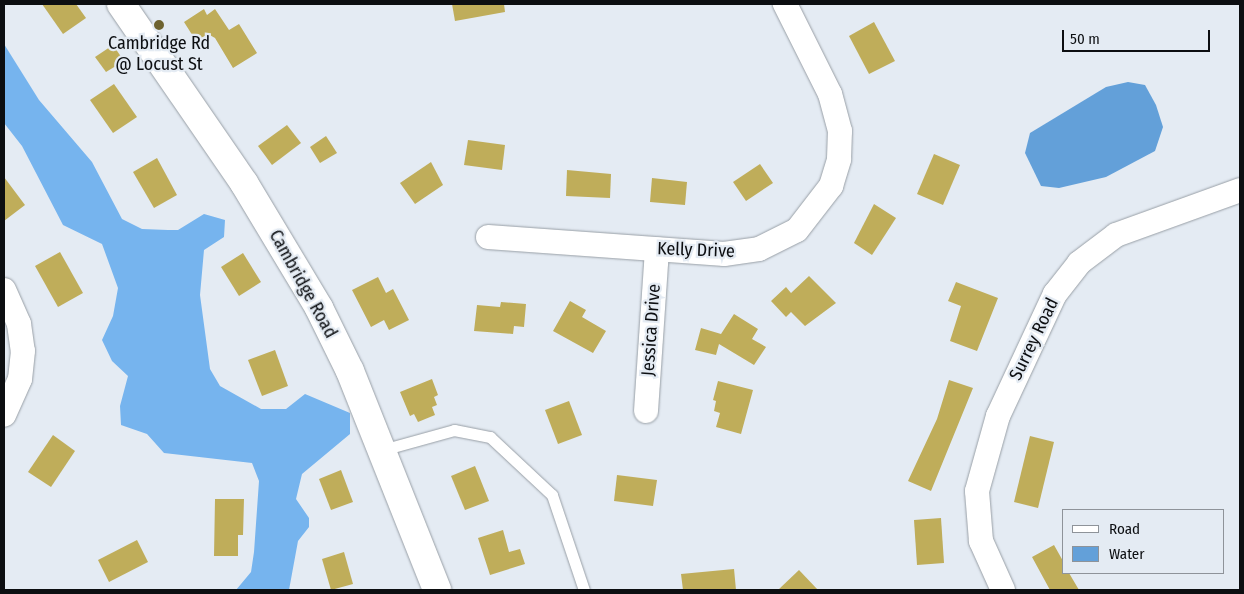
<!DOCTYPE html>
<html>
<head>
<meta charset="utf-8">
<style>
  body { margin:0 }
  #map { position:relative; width:1244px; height:594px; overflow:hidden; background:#e4ebf3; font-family:"Fira Sans Condensed",sans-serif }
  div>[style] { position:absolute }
  .forest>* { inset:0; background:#76b4ee }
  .water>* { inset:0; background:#63a0d9 }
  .building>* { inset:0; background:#bfad5a }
  .roads { filter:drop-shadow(0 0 1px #989fa6) drop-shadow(0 0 1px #989fa6) }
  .service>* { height:11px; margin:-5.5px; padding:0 5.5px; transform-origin:5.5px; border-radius:5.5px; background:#fff }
  .minor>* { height:24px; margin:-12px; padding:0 12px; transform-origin:12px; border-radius:12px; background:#fff }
  .trunk>* { height:28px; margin:-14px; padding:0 14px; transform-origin:14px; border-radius:14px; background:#fff }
  .dots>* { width:14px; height:14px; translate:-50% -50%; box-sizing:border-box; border:2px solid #e4ebf3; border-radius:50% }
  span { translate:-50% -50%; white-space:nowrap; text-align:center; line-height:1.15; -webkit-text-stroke:4.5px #e4ebf3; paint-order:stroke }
  .poi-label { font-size:18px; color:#0c0e11 }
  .street-label { font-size:18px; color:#0c0e11 }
  .frame { position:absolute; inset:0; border:5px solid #0c0e11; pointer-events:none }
  .legend { position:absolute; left:1062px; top:509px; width:162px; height:65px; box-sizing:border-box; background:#e4ebf3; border:1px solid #8e9399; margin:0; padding:6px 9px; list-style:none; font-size:15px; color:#0c0e11 }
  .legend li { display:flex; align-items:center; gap:10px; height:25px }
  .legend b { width:25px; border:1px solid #8e9399 }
  .scale { position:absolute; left:1062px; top:30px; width:148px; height:22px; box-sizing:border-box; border:2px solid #0c0e11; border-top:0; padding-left:6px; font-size:15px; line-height:18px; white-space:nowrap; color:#0c0e11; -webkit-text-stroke:4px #e4ebf3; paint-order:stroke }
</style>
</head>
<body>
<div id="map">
  <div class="forest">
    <i style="clip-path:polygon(4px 44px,39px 100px,92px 162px,122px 219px,142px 229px,168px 230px,178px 230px,204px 214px,225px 220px,224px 237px,204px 250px,200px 295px,210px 369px,220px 386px,261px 409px,286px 409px,305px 394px,350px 413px,350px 434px,302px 474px,296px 499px,309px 518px,309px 527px,298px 541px,289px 590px,236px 590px,251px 572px,254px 552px,259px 481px,252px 463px,164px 453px,147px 434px,121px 425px,120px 406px,128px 376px,112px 361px,102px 340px,113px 316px,118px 288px,102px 244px,63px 225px,22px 146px,4px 123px)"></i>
  </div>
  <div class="water">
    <i style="clip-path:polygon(1128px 82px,1145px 85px,1156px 105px,1163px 127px,1155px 151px,1106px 177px,1059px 188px,1041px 186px,1025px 153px,1030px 133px,1106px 87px)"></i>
  </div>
  <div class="building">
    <i style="clip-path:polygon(42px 4px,76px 4px,86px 18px,63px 34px)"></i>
    <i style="clip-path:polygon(452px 4px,504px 4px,505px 12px,455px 21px)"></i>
    <i style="clip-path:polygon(204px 9px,207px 15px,215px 9px,229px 30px,239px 24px,257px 53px,233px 68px,215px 38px,208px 34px,196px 41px,184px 22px)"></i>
    <i style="clip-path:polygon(874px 22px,895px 61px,869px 74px,849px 36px)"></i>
    <i style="clip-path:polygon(113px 45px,124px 61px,106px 72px,95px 57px)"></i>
    <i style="clip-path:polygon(114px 84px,137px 117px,113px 133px,90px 100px)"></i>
    <i style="clip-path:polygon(287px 125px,301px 143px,272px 165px,258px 146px)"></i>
    <i style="clip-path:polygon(326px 136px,337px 153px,320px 163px,310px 147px)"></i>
    <i style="clip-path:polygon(468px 140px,505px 145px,502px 170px,464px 165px)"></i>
    <i style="clip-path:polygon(934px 154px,960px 165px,943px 205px,917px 194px)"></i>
    <i style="clip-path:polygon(157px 158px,177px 195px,154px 208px,133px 172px)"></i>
    <i style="clip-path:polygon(431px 162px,443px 185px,415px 204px,400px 183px)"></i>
    <i style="clip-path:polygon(760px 164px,773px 183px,746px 201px,733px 182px)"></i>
    <i style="clip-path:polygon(567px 170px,611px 174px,610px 198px,566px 196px)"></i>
    <i style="clip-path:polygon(4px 177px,25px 205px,4px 221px)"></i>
    <i style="clip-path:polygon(652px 178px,687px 182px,685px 205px,650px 202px)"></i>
    <i style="clip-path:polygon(874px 204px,896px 218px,872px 255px,854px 243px)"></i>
    <i style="clip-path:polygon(60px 252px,83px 293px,58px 307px,35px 266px)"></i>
    <i style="clip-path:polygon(243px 253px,261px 282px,239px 296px,221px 267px)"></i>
    <i style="clip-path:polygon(809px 276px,836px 303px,805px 326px,791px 312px,786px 317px,771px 301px,786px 287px,791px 293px)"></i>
    <i style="clip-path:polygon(378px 277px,386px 293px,393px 289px,409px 320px,389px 330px,384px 320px,371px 327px,352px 290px)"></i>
    <i style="clip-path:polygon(956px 282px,998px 298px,977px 351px,950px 341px,961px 306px,948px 301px)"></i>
    <i style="clip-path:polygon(570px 301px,586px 310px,582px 317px,606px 331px,593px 353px,553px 331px)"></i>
    <i style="clip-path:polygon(501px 302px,526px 304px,524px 327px,514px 326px,513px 334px,474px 331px,477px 305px,500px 307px)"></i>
    <i style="clip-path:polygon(734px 314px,758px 329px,752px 339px,766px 347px,754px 365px,719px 344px,716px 355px,695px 350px,701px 328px,721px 334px)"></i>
    <i style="clip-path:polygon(275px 350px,288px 386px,262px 396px,248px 360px)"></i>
    <i style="clip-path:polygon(432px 379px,438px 395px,434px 397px,437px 405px,432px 407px,435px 415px,418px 422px,414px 414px,410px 416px,400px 392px)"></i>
    <i style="clip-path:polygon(949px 380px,973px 388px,931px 491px,908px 481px,937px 419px)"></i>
    <i style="clip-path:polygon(718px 381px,753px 390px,741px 434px,716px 427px,720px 413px,714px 411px,716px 401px,713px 400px)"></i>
    <i style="clip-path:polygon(569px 401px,582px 435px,558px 444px,545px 410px)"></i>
    <i style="clip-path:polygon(53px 435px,75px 451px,51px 487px,28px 472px)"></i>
    <i style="clip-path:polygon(1030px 436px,1054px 442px,1038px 508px,1014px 502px)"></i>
    <i style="clip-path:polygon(475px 466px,489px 501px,465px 510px,451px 476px)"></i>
    <i style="clip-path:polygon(341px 470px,353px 502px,331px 510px,319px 479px)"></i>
    <i style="clip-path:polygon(617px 475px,657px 480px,653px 506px,614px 501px)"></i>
    <i style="clip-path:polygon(215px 499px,244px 499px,243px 535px,238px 535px,238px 556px,214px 556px)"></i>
    <i style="clip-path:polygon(941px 518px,944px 563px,917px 565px,914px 520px)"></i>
    <i style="clip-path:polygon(503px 530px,509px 552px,520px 549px,525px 564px,490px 575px,478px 538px)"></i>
    <i style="clip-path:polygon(137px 540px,148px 562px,109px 582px,98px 560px)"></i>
    <i style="clip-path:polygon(1054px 545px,1063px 561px,1063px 573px,1069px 573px,1079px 590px,1050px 590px,1032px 557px)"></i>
    <i style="clip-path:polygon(344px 552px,353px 584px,331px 590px,322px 559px)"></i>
    <i style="clip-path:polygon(734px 569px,736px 590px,683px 590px,681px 574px)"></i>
    <i style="clip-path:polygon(799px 570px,818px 590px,778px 590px)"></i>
  </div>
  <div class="roads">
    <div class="service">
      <i style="left:382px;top:450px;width:75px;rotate:-15.5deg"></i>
      <i style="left:454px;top:430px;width:37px;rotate:11deg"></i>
      <i style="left:490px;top:437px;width:85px;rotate:43.1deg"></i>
      <i style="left:552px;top:495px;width:100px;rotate:71.4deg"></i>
    </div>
    <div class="minor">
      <i style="left:488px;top:237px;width:237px;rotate:4.1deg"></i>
      <i style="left:724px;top:254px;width:35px;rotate:-8deg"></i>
      <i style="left:759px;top:249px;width:42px;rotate:-26.6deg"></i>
      <i style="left:797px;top:230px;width:56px;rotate:-52.3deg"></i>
      <i style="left:831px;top:186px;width:28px;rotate:-73deg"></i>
      <i style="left:839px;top:159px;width:28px;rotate:-88deg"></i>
      <i style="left:840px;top:131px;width:38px;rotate:-105deg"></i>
      <i style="left:830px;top:94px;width:101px;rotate:-116.6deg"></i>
      <i style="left:4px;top:290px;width:37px;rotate:66deg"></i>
      <i style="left:19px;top:324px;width:27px;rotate:82deg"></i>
      <i style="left:23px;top:351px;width:28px;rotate:96deg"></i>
      <i style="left:20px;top:379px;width:39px;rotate:114deg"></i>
      <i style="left:646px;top:411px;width:162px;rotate:-86.1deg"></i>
      <i style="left:1003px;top:590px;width:54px;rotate:-114.2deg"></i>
      <i style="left:981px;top:541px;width:50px;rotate:-94.6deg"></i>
      <i style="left:977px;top:491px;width:78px;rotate:-74.4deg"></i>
      <i style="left:998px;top:416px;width:135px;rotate:-65deg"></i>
      <i style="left:1055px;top:294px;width:39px;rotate:-52deg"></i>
      <i style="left:1079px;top:263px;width:46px;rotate:-37.1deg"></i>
      <i style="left:1116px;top:235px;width:132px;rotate:-19.9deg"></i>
    </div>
    <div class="trunk">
      <i style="left:121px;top:4px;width:217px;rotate:55.5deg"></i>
      <i style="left:244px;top:183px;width:146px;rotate:59deg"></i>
      <i style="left:319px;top:308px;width:70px;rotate:63.8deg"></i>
      <i style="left:350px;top:371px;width:236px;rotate:68.3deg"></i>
    </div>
  </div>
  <div class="dots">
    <i style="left:159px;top:25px;background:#6e6330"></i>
  </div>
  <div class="poi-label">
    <span style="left:159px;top:54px">Cambridge Rd<br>@ Locust St</span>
  </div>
  <div class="street-label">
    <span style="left:696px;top:250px;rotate:2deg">Kelly Drive</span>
    <span style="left:303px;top:284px;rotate:61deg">Cambridge Road</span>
    <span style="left:651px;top:330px;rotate:-86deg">Jessica Drive</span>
    <span style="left:1034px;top:339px;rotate:-64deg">Surrey Road</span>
  </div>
  <div class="frame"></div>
  <ul class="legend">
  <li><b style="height:6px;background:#fff"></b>Road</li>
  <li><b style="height:14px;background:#63a0d9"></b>Water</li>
  </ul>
  <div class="scale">50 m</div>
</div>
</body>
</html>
